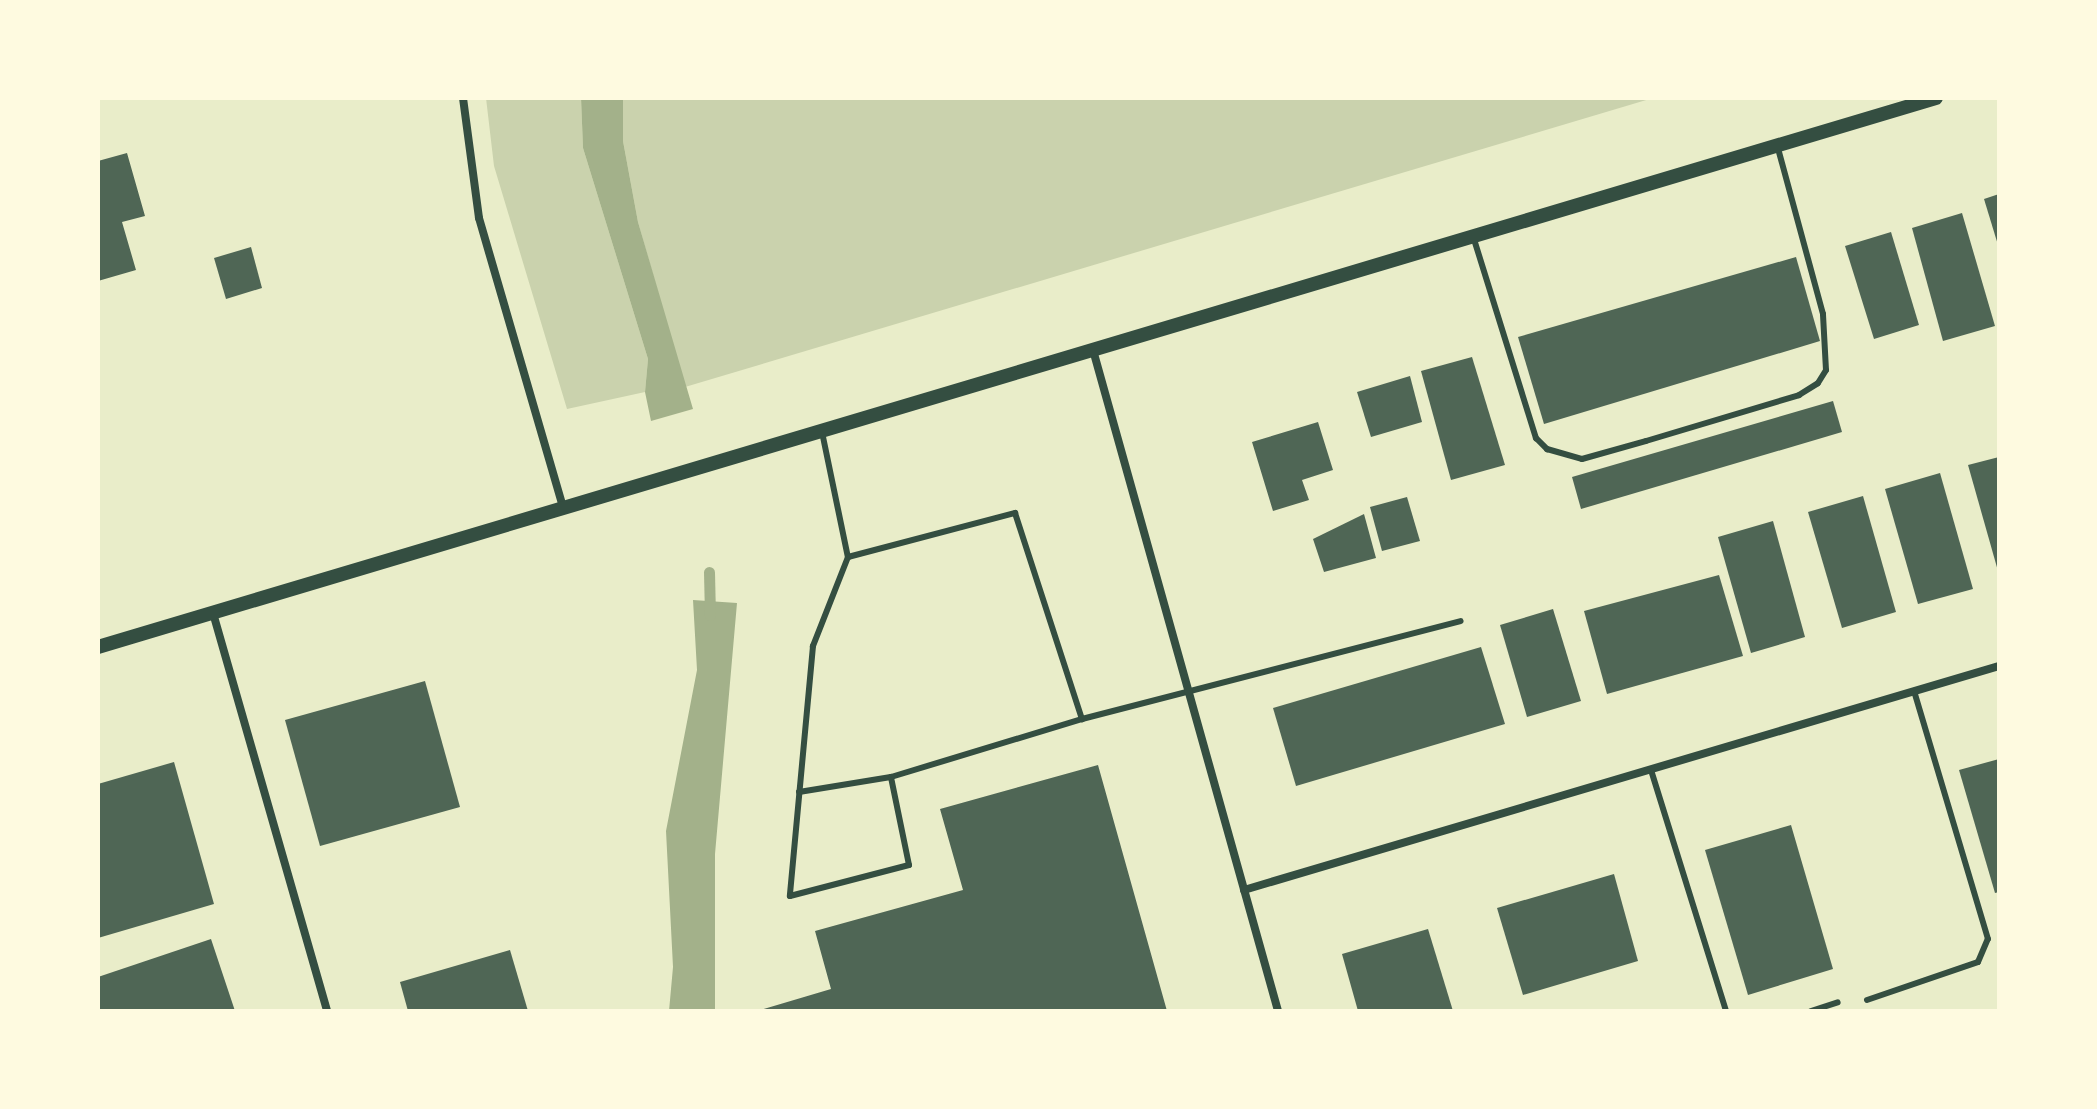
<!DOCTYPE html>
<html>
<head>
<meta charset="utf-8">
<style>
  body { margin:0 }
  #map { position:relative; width:2097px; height:1109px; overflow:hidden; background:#e9edc9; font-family:Barlow,sans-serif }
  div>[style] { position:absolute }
  .green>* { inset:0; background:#cad2ad }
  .water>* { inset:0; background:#a3b18a }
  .stream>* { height:11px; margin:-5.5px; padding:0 5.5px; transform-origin:5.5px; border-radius:5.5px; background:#a3b18a }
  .building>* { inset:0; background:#4f6655 }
  .service>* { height:6px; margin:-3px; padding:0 3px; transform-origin:3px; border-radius:3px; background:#344e41 }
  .minor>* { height:8px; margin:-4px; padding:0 4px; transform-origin:4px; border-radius:4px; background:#344e41 }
  .tertiary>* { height:14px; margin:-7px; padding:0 7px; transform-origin:7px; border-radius:7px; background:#344e41 }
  span { translate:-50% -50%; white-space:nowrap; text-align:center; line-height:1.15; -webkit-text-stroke:8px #fefae0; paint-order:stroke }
  .frame { position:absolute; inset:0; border:100px solid #fefae0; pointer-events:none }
</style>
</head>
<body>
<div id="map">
  <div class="green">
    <i style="clip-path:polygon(486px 98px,581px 98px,583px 148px,648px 359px,645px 392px,567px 409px,494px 166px)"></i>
    <i style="clip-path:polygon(623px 98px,1653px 98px,685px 387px,638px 222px,623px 141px)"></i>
  </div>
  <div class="water">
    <i style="clip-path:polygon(581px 98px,623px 98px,623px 141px,638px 222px,693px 409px,651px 421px,645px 392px,648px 359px,583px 148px)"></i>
    <i style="clip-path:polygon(693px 600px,737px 603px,715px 854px,715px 1011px,669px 1011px,673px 967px,666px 831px,697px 670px)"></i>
  </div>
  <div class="stream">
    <i style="left:709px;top:572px;width:43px;rotate:88.7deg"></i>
  </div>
  <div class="building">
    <i style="clip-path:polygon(127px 153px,145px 216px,122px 222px,136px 270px,98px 281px,98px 161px)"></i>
    <i style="clip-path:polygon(1999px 194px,1999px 245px,1998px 245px,1984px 199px)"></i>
    <i style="clip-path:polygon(1962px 213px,1995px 326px,1943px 341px,1912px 228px)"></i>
    <i style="clip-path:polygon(1891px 232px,1919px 325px,1874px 339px,1845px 246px)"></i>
    <i style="clip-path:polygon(251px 247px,262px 288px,226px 299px,214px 258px)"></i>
    <i style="clip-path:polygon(1796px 257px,1820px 341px,1544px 424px,1518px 337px)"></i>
    <i style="clip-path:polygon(1472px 357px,1505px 465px,1451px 480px,1421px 371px)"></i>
    <i style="clip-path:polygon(1410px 376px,1422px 422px,1371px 437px,1357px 392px)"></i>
    <i style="clip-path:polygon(1833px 401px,1842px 432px,1581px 509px,1572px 477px)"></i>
    <i style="clip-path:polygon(1318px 422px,1333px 470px,1302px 480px,1309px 500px,1273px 511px,1252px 442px)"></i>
    <i style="clip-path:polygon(1999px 457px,1999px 571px,1998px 571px,1968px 465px)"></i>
    <i style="clip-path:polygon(1940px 473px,1973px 589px,1918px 604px,1885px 489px)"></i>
    <i style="clip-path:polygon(1863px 496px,1896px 612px,1842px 628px,1808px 512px)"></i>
    <i style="clip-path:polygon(1407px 497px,1420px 541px,1382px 551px,1370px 507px)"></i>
    <i style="clip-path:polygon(1364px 514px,1376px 558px,1324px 572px,1313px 539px)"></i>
    <i style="clip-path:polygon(1773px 521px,1805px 637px,1751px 653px,1718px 537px)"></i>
    <i style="clip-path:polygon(1719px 575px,1743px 656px,1607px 694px,1584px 611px)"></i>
    <i style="clip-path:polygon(1553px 609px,1581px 701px,1527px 717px,1500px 625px)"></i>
    <i style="clip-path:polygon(1481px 647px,1505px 724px,1296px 786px,1273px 708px)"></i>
    <i style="clip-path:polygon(425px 681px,460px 807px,320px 846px,285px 720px)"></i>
    <i style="clip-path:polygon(1999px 759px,1999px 892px,1995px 893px,1959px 770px)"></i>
    <i style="clip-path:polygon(174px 762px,214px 904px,98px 938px,98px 784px)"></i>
    <i style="clip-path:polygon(1098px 765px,1167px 1011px,757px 1011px,831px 989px,815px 931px,963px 890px,940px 809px)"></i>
    <i style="clip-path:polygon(1791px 825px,1833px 969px,1748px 995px,1705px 850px)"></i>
    <i style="clip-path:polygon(1614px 874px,1638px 961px,1523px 995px,1497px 908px)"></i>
    <i style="clip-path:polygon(1428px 929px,1453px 1011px,1358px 1011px,1342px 954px)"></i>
    <i style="clip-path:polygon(211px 939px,235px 1011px,98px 1011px,98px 977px)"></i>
    <i style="clip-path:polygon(510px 950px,528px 1011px,408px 1011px,400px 982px)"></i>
  </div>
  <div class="service">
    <i style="left:1473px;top:236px;width:212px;rotate:72.7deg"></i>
    <i style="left:1536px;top:438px;width:16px;rotate:45deg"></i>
    <i style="left:1547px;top:449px;width:36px;rotate:16deg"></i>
    <i style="left:1582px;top:459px;width:66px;rotate:-15.7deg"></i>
    <i style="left:1646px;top:441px;width:160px;rotate:-16.7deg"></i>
    <i style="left:1799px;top:395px;width:22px;rotate:-32deg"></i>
    <i style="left:1818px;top:383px;width:15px;rotate:-58deg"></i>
    <i style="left:1826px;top:370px;width:56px;rotate:-93.1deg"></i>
    <i style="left:1823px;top:314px;width:175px;rotate:-105.2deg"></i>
    <i style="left:822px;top:432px;width:128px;rotate:78.3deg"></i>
    <i style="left:848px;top:557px;width:173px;rotate:-14.8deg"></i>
    <i style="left:1015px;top:513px;width:217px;rotate:72deg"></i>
    <i style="left:848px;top:557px;width:96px;rotate:111.5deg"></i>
    <i style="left:813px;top:646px;width:251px;rotate:95.3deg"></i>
    <i style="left:790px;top:896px;width:123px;rotate:-14.6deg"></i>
    <i style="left:909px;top:865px;width:90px;rotate:-101.6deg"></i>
    <i style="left:1651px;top:770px;width:252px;rotate:72.7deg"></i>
    <i style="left:799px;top:792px;width:93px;rotate:-9.3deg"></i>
    <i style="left:891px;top:777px;width:200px;rotate:-16.9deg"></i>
    <i style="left:1082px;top:719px;width:391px;rotate:-14.5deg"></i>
    <i style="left:1867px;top:1000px;width:117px;rotate:-18.9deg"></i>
    <i style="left:1978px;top:962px;width:25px;rotate:-67deg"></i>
    <i style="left:1988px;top:939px;width:259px;rotate:-106.6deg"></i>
    <i style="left:1811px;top:1011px;width:28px;rotate:-18deg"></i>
  </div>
  <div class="minor">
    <i style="left:463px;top:98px;width:121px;rotate:82.4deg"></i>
    <i style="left:479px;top:218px;width:302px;rotate:73.8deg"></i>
    <i style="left:1093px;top:350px;width:686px;rotate:74.36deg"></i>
    <i style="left:213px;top:613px;width:414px;rotate:74deg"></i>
    <i style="left:1244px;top:890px;width:788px;rotate:-16.53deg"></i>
  </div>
  <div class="tertiary">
    <i style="left:98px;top:647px;width:1918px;rotate:-16.63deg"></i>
  </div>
  <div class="frame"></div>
</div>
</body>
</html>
